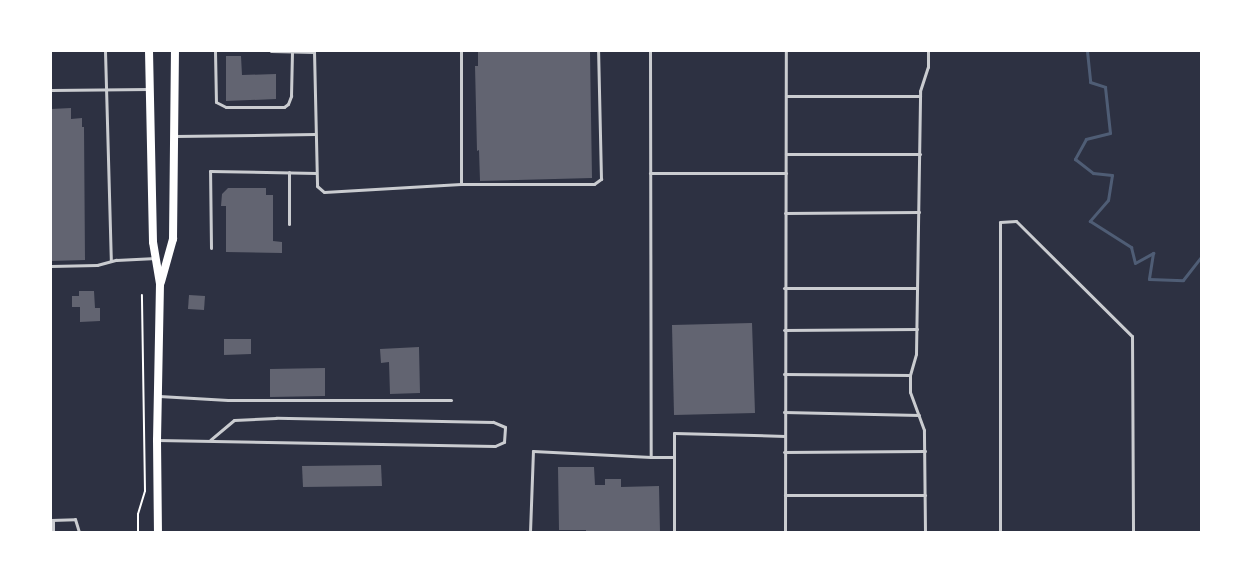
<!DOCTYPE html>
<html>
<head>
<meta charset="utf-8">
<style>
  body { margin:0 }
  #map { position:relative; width:1252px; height:583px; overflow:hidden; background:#2d3142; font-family:"PT Sans",sans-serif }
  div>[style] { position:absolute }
  .stream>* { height:3px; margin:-1.5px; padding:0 1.5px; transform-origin:1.5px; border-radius:1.5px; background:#4f5d75 }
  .building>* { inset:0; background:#626471 }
  .path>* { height:2px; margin:-1px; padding:0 1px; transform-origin:1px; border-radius:1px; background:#fff }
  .service>* { height:3px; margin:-1.5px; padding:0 1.5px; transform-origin:1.5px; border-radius:1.5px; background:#caccd0 }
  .secondary>* { height:8px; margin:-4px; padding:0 4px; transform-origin:4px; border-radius:4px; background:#fff }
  span { translate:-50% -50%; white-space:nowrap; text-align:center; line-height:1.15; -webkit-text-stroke:3px #fff; paint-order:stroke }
  .frame { position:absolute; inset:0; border:52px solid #fff; pointer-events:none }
</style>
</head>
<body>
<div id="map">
  <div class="stream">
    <i style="left:1087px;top:51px;width:31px;rotate:84deg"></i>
    <i style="left:1090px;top:82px;width:16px;rotate:18deg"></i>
    <i style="left:1105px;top:87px;width:46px;rotate:83.8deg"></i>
    <i style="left:1110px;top:133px;width:25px;rotate:166deg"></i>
    <i style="left:1086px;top:139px;width:23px;rotate:119deg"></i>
    <i style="left:1075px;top:159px;width:23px;rotate:38deg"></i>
    <i style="left:1093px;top:173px;width:19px;rotate:6deg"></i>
    <i style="left:1112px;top:175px;width:25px;rotate:99deg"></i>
    <i style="left:1108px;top:200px;width:28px;rotate:131deg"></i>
    <i style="left:1090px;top:221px;width:49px;rotate:32.4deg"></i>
    <i style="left:1131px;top:247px;width:16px;rotate:76deg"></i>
    <i style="left:1135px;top:263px;width:21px;rotate:-29deg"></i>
    <i style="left:1153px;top:253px;width:26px;rotate:99deg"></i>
    <i style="left:1149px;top:279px;width:34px;rotate:2deg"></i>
    <i style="left:1183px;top:280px;width:29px;rotate:-52deg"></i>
  </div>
  <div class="building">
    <i style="clip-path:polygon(478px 51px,590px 51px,592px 178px,480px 181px,479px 150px,477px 151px,475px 66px,478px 66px)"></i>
    <i style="clip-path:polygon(226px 56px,241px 56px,242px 75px,276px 74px,276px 99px,226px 101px)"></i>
    <i style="clip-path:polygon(71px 108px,71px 119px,82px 118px,82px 127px,84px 127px,85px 260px,51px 261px,51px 109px)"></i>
    <i style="clip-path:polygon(228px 188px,266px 188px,266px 195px,273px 195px,273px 241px,282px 242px,282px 253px,226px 252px,226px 206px,221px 206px,222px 194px)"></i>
    <i style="clip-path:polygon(79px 291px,94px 291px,95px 308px,100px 308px,100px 321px,80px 322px,80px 307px,72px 307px,72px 296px,79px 296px)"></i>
    <i style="clip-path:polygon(189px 295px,205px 296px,204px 310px,188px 309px)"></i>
    <i style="clip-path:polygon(752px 323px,755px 413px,674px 415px,672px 325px)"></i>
    <i style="clip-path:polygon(224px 339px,251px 339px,251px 354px,224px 355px)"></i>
    <i style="clip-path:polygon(419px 347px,420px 393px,390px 394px,389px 362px,381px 363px,380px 349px)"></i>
    <i style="clip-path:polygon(325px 368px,325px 396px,270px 397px,270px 369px)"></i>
    <i style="clip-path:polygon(381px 465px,382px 486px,303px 487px,302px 466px)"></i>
    <i style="clip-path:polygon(558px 467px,594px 467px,595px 485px,605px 485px,605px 479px,621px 479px,621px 487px,659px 486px,660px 532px,586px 532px,586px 530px,559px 530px)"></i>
  </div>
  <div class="path">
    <i style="left:138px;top:532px;width:18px;rotate:-90deg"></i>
    <i style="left:138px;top:514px;width:24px;rotate:-73deg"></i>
    <i style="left:145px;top:491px;width:196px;rotate:-90.9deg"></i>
  </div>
  <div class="service">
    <i style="left:105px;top:51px;width:210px;rotate:88.4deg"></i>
    <i style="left:215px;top:51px;width:51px;rotate:88.9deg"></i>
    <i style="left:216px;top:102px;width:11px;rotate:27deg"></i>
    <i style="left:226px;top:107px;width:58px"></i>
    <i style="left:284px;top:107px;width:5px;rotate:-37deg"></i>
    <i style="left:288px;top:104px;width:9px;rotate:-69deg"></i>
    <i style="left:291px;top:96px;width:45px;rotate:-88.7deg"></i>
    <i style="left:271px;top:51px;width:43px;rotate:1.3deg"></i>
    <i style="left:314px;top:51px;width:135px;rotate:88.7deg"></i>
    <i style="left:317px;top:186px;width:9px;rotate:41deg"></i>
    <i style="left:324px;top:192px;width:137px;rotate:-3.3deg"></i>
    <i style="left:461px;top:184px;width:133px;rotate:-90deg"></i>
    <i style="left:650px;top:51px;width:406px;rotate:89.9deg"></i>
    <i style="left:651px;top:457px;width:23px"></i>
    <i style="left:674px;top:457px;width:75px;rotate:90deg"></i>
    <i style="left:51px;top:90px;width:98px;rotate:-0.6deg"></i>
    <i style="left:786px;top:96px;width:134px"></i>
    <i style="left:175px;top:136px;width:140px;rotate:-0.8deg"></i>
    <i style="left:786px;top:154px;width:134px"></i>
    <i style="left:289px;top:172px;width:52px;rotate:90deg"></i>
    <i style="left:650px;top:173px;width:136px"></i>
    <i style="left:461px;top:184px;width:133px"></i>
    <i style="left:594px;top:184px;width:9px;rotate:-36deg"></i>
    <i style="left:601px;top:179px;width:128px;rotate:-91.3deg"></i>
    <i style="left:785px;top:213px;width:134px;rotate:-0.4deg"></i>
    <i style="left:211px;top:248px;width:77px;rotate:-90.7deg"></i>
    <i style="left:210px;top:171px;width:106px;rotate:1.1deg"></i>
    <i style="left:51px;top:266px;width:46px;rotate:-1.2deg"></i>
    <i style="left:97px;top:265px;width:20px;rotate:-15deg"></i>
    <i style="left:116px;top:260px;width:40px;rotate:-2.9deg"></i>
    <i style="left:784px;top:288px;width:133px"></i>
    <i style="left:784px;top:330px;width:133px;rotate:-0.4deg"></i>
    <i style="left:784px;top:374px;width:126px;rotate:0.5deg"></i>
    <i style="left:159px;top:396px;width:69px;rotate:3.3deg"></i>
    <i style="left:228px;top:400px;width:223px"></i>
    <i style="left:784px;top:412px;width:135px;rotate:1.3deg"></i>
    <i style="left:157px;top:440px;width:338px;rotate:1deg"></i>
    <i style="left:495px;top:446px;width:10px;rotate:-24deg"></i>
    <i style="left:504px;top:442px;width:15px;rotate:-86deg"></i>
    <i style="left:505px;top:427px;width:13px;rotate:-157deg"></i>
    <i style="left:493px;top:422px;width:217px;rotate:-178.9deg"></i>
    <i style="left:276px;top:418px;width:42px;rotate:177.3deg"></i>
    <i style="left:234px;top:420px;width:31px;rotate:140deg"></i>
    <i style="left:784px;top:452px;width:141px;rotate:-0.4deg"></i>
    <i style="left:674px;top:457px;width:24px;rotate:-90deg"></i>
    <i style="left:674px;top:433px;width:111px;rotate:1.5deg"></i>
    <i style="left:785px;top:495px;width:140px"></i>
    <i style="left:51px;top:520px;width:24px;rotate:-2deg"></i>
    <i style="left:75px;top:519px;width:14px;rotate:73deg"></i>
    <i style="left:53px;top:520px;width:12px;rotate:90deg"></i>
    <i style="left:530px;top:532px;width:81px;rotate:-87.9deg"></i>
    <i style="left:533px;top:451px;width:118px;rotate:2.9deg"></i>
    <i style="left:785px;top:532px;width:481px;rotate:-89.9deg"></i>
    <i style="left:925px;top:532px;width:102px;rotate:-90.6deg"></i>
    <i style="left:924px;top:430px;width:40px;rotate:-110.2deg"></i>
    <i style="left:910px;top:392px;width:17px;rotate:-90deg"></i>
    <i style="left:910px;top:375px;width:22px;rotate:-74deg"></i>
    <i style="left:916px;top:354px;width:263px;rotate:-89.1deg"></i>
    <i style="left:920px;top:91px;width:25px;rotate:-72deg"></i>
    <i style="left:928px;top:67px;width:16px;rotate:-90deg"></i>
    <i style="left:1000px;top:532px;width:310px;rotate:-90deg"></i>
    <i style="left:1000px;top:222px;width:16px;rotate:-4deg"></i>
    <i style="left:1016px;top:221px;width:163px;rotate:44.8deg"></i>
    <i style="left:1132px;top:336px;width:196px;rotate:89.7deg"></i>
  </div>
  <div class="secondary">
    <i style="left:149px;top:51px;width:191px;rotate:88.8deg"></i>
    <i style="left:153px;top:242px;width:43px;rotate:80.5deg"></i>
    <i style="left:160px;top:284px;width:156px;rotate:91.1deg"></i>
    <i style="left:157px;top:440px;width:92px;rotate:89.4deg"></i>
    <i style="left:161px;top:282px;width:45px;rotate:-74.4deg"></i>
    <i style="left:173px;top:239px;width:188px;rotate:-89.4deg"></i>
  </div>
  <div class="frame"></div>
</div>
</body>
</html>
